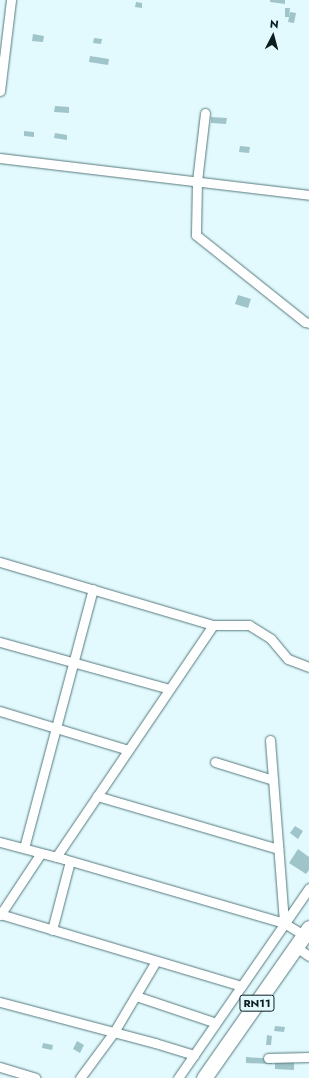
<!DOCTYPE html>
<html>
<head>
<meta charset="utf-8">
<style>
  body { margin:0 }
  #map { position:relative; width:309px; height:1078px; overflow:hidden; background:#e2fafd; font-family:Jost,sans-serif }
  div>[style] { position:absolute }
  .building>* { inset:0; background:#9fc5ca }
  .roads { filter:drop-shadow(0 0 1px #55797e) drop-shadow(0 0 1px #55797e) }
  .street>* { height:9px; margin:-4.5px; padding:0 4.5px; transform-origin:4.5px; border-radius:4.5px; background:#fff }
  .primary>* { height:15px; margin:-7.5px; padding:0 7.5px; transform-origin:7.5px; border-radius:7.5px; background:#fff }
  span { translate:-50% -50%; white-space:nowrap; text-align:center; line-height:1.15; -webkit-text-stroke:3.5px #e2fafd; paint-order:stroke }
  .shield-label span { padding:1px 3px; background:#e2fafd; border:1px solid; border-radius:3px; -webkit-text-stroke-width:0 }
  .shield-label { font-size:11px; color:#0d1c1e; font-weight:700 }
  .north { position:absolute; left:253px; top:16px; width:40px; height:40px; -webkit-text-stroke:3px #e2fafd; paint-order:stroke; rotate:6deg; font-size:11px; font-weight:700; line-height:16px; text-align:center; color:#0d1c1e }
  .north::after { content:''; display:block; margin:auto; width:14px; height:18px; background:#0d1c1e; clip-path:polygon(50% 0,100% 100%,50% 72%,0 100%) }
</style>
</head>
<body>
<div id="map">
  <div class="building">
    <i style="clip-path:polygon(270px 0,285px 0,285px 4px,270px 2px)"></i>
    <i style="clip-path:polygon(136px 2px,142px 3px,142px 8px,135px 7px)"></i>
    <i style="clip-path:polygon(285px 8px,290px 8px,289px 17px,285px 17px)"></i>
    <i style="clip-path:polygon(290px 12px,296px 13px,294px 23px,288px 22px)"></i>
    <i style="clip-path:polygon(33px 34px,44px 36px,43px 42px,32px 41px)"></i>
    <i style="clip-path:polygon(94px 38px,102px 39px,101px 44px,93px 43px)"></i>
    <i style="clip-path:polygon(90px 56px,109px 59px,108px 65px,89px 62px)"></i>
    <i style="clip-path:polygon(55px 106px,69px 107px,69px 113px,54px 112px)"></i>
    <i style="clip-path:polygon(211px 117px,227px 118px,226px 124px,211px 123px)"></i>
    <i style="clip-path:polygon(24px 131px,34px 132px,34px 137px,24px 136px)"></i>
    <i style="clip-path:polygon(55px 133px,67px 135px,67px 140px,54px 138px)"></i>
    <i style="clip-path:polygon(240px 146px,250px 147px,249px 153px,239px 152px)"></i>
    <i style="clip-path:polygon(238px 295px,251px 299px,248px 308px,235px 304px)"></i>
    <i style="clip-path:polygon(295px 826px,303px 831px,298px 839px,290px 833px)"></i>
    <i style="clip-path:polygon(298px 849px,309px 857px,309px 870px,306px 874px,289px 863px)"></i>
    <i style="clip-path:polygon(275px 1026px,285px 1027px,284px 1032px,274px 1031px)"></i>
    <i style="clip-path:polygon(267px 1035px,272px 1036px,271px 1045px,266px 1045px)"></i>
    <i style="clip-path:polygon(77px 1041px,84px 1045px,80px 1053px,73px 1049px)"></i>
    <i style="clip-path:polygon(43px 1043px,53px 1045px,52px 1050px,42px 1048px)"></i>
    <i style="clip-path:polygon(246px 1057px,273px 1059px,272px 1064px,246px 1063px)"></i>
    <i style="clip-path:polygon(275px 1058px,294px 1059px,294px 1070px,275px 1069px)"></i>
  </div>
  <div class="roads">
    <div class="street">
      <i style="left:0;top:91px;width:92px;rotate:-83.1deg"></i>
      <i style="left:205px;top:113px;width:68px;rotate:96.7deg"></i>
      <i style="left:197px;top:181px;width:54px;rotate:91.1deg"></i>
      <i style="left:196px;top:235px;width:139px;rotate:38.6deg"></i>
      <i style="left:305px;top:322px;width:4px;rotate:14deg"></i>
      <i style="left:0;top:158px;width:311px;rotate:6.8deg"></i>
      <i style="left:0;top:562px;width:222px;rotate:16.5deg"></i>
      <i style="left:213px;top:625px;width:36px"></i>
      <i style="left:249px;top:625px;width:26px;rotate:32deg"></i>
      <i style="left:271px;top:639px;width:26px;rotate:50deg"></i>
      <i style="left:288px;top:659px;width:22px;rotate:21deg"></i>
      <i style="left:0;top:642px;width:175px;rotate:15.5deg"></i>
      <i style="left:0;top:711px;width:134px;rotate:16.9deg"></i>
      <i style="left:270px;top:740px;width:184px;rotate:85.6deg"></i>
      <i style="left:215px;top:762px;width:61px;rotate:17.2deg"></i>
      <i style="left:97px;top:796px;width:189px;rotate:16.3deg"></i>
      <i style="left:0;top:842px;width:66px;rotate:14.9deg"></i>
      <i style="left:64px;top:859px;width:229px;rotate:16.2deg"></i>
      <i style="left:284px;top:923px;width:23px;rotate:31deg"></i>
      <i style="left:24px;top:848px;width:268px;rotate:-75.1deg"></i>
      <i style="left:56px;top:857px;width:280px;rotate:-55.9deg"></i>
      <i style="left:0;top:914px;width:252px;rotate:16.6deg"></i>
      <i style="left:0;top:915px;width:74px;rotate:-56.5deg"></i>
      <i style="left:52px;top:930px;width:71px;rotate:-75.4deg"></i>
      <i style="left:296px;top:947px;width:16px;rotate:35deg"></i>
      <i style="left:136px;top:996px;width:84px;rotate:18.6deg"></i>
      <i style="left:0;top:1002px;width:160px;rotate:14.8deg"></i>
      <i style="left:155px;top:1043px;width:41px;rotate:17.1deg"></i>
      <i style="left:268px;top:1058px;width:41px;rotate:-1.4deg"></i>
      <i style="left:0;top:1067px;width:37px;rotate:17deg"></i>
      <i style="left:80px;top:1078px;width:57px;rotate:-53.5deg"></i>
      <i style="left:114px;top:1032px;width:82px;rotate:-59.4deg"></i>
      <i style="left:178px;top:1078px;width:231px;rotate:-55.4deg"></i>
    </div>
    <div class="primary">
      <i style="left:204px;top:1078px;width:183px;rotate:-55deg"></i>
    </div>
  </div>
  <div class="shield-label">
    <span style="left:257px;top:1003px">RN11</span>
  </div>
  <div class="north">N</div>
</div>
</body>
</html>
